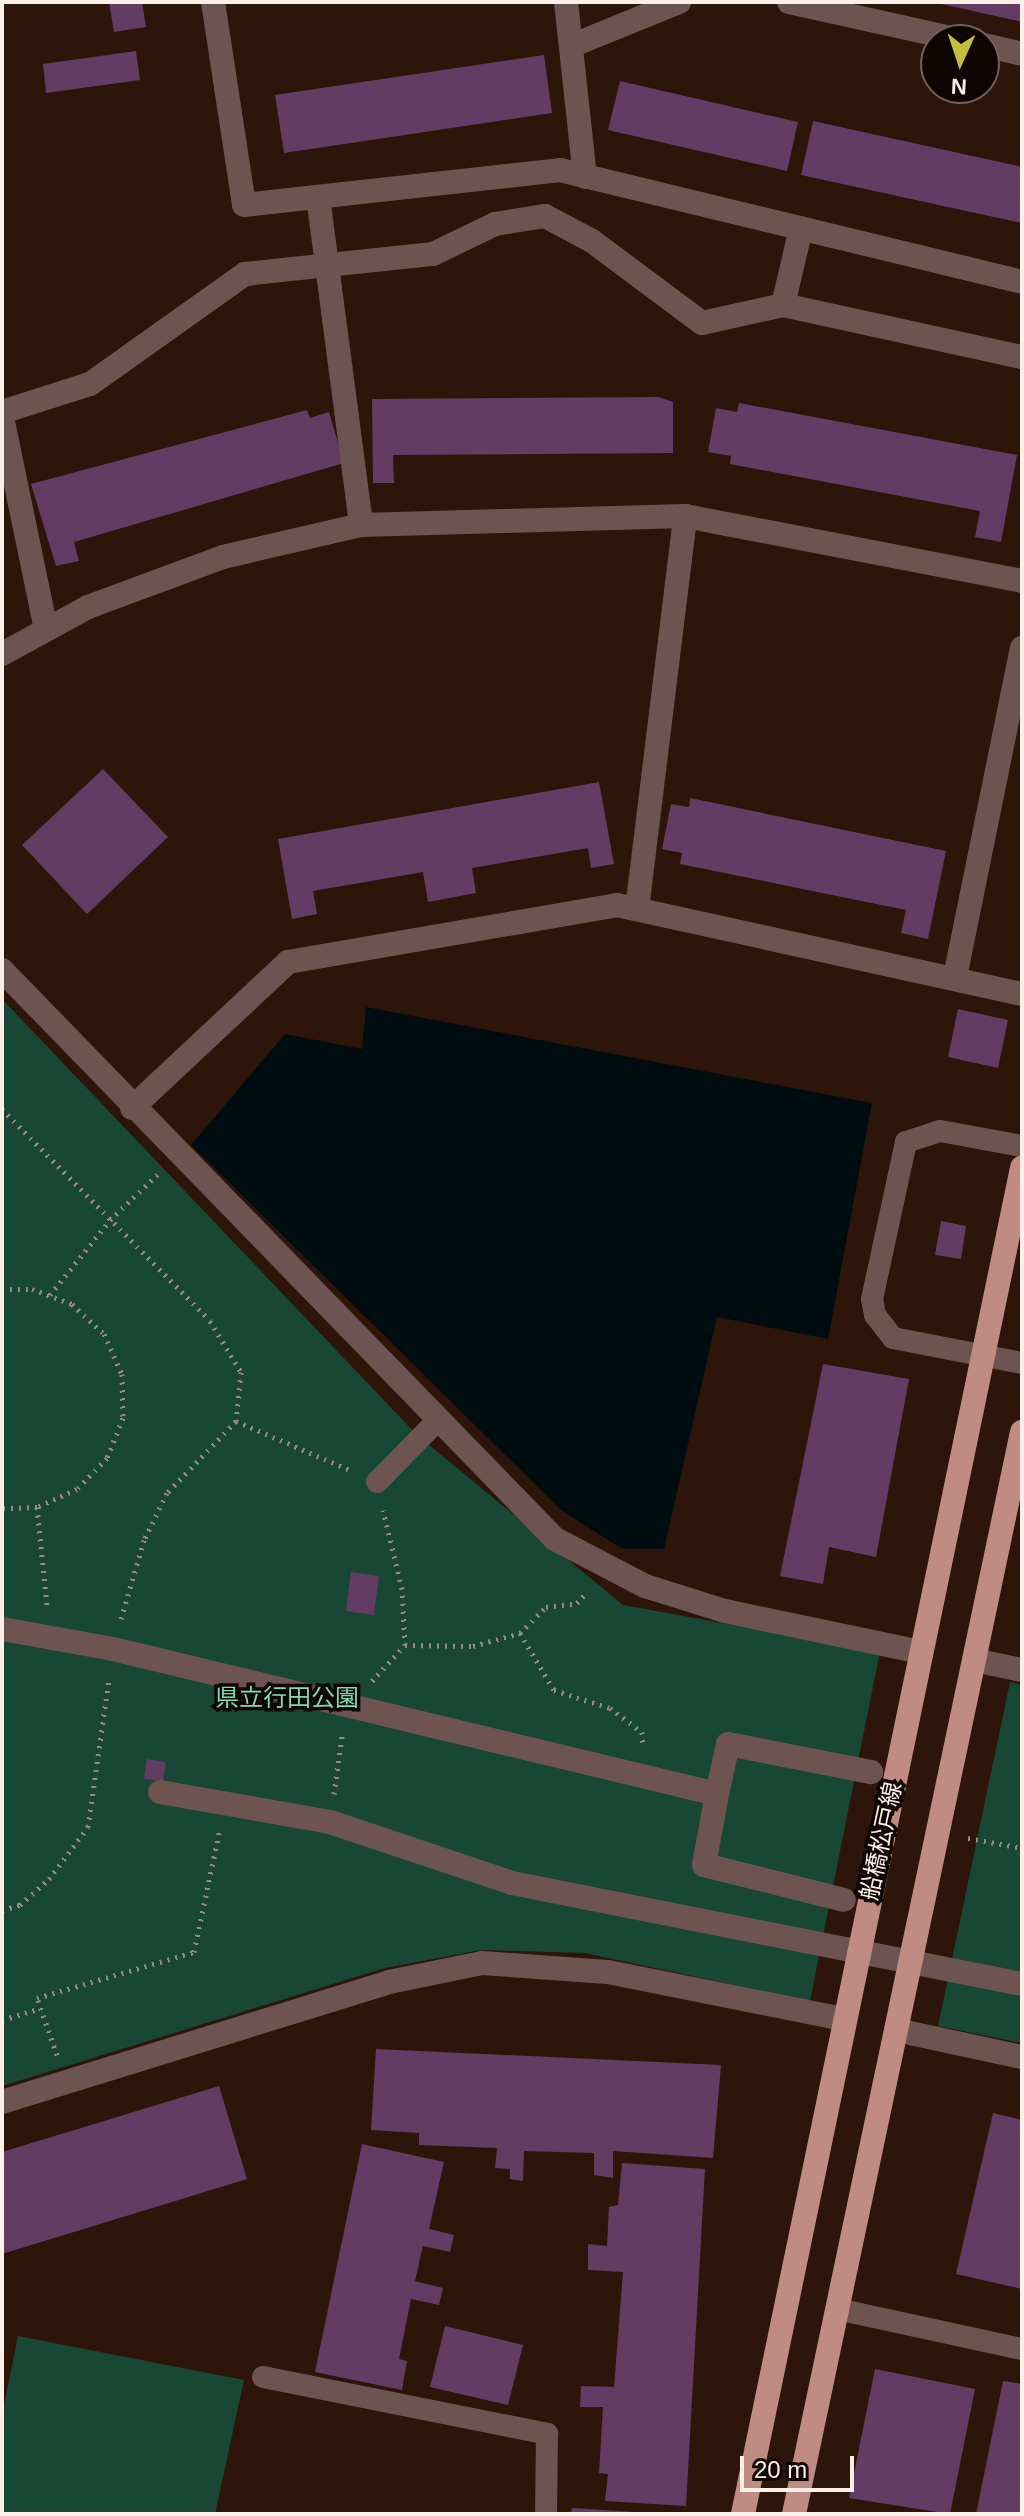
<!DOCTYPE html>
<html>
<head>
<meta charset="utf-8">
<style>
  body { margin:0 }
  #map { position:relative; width:1024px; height:2516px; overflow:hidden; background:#2d1509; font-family:Arial,"Noto Sans JP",sans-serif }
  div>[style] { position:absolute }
  .green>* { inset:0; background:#184835 }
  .water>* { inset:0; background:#000d10 }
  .building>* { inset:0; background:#623c63 }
  .path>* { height:5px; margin-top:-2.5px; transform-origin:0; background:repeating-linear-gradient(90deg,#9c8980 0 2px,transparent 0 8px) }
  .lane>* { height:22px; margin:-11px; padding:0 11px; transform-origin:11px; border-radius:11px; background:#6e5450 }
  .street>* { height:24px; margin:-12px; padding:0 12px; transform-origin:12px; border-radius:12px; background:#6e5450 }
  .primary>* { height:24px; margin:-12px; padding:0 12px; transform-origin:12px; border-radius:12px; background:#c08b82 }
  span { translate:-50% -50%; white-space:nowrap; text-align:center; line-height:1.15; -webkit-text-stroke:7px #0e0502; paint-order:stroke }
  .park-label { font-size:24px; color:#7ddcb3 }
  .street-label { font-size:24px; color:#feefe9 }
  .frame { position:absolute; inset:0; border:4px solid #feefe9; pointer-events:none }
  .north { position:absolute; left:920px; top:24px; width:80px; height:80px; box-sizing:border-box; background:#0e0502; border:2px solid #6e635e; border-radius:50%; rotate:183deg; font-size:22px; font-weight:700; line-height:32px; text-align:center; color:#feefe9 }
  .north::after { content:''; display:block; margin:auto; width:28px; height:36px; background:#c5bc3d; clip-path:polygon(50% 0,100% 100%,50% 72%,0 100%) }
  .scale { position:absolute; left:740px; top:2456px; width:114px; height:36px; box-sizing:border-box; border:4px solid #feefe9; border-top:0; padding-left:10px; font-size:24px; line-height:28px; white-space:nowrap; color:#feefe9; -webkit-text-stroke:6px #0e0502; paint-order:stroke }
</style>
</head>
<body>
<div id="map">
  <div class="green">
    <i style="clip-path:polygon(2px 999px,417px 1435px,623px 1605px,880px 1652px,810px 2001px,585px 1953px,481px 1950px,385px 1968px,2px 2086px)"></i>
    <i style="clip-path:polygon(1010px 1682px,1022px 1685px,1022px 2043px,938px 2026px)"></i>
    <i style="clip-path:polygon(18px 2336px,244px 2380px,215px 2514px,2px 2514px,2px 2415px)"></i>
  </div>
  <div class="water">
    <i style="clip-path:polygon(366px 1007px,872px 1103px,828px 1339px,717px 1317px,664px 1549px,622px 1549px,561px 1510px,191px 1145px,285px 1034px,362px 1049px)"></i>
  </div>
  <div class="building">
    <i style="clip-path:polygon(109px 2px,142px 2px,146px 27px,114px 32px)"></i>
    <i style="clip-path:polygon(1022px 2px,1022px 22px,937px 3px,937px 2px)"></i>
    <i style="clip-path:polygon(136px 51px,140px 80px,46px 93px,43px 64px)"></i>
    <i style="clip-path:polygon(544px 55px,552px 113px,284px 153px,275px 95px)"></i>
    <i style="clip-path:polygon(620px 81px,798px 122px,787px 171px,608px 130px)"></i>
    <i style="clip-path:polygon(813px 121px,1022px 167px,1022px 223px,801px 175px)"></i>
    <i style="clip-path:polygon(658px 397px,673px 402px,673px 453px,393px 455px,394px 483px,373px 483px,372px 399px)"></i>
    <i style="clip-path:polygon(739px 403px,1017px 455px,1001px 542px,975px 537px,980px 511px,730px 464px,731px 456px,708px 452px,716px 408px,737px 412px)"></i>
    <i style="clip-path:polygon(307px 410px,310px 418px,329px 412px,344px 463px,74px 542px,79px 561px,56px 566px,31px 484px)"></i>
    <i style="clip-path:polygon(103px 769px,168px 837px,87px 914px,22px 845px)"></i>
    <i style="clip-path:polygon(599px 782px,614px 864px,591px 868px,588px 848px,472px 868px,476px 893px,428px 902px,423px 872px,313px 891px,317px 914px,292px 919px,278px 839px)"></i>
    <i style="clip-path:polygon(690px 798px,946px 851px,928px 939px,901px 933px,906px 910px,680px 864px,682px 853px,662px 849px,671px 804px,689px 807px)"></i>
    <i style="clip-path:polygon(958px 1009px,1008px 1020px,998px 1068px,948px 1057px)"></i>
    <i style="clip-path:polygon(941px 1221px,966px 1226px,961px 1259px,935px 1255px)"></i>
    <i style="clip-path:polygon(823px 1364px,909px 1379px,876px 1557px,829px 1547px,823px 1584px,780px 1576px)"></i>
    <i style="clip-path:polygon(351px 1572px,379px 1576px,374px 1615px,346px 1611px)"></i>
    <i style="clip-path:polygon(147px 1759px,166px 1762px,163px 1781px,144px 1779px)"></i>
    <i style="clip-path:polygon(376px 2049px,721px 2065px,713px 2158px,613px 2151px,613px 2178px,594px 2175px,594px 2153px,524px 2151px,523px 2181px,510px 2179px,510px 2169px,495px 2168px,497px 2148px,419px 2145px,419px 2133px,371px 2130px)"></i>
    <i style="clip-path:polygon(219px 2086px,247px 2179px,2px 2254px,2px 2152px)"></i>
    <i style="clip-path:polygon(993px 2113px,1022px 2120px,1022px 2289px,956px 2274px)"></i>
    <i style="clip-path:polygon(362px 2144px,444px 2162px,429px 2229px,454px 2235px,450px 2252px,423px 2246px,415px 2281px,443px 2288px,439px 2305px,411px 2299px,399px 2359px,407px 2361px,402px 2390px,315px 2372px)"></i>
    <i style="clip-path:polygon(622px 2163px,705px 2169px,686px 2506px,605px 2501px,608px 2474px,599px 2473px,603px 2407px,580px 2407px,581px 2386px,614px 2387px,623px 2272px,588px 2270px,588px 2244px,607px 2246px,609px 2207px,618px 2205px)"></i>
    <i style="clip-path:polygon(445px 2326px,523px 2345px,508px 2405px,430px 2387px)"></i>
    <i style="clip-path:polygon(875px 2369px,975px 2389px,950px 2514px,849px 2498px)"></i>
    <i style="clip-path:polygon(1003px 2381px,1022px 2384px,1022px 2514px,976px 2514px)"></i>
    <i style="clip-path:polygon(572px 2508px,636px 2512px,635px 2514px,571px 2514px)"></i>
  </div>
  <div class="path">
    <i style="left:2px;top:1109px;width:297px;rotate:45.5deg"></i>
    <i style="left:210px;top:1321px;width:60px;rotate:58.7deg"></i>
    <i style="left:241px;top:1372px;width:49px;rotate:95.8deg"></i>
    <i style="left:236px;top:1421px;width:100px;rotate:133.8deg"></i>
    <i style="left:167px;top:1493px;width:52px;rotate:116.1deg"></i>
    <i style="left:144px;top:1540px;width:82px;rotate:106.2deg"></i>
    <i style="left:2px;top:1289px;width:30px"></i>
    <i style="left:32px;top:1289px;width:43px;rotate:20.6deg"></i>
    <i style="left:72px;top:1304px;width:44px;rotate:43.2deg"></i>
    <i style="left:104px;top:1334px;width:44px;rotate:65.8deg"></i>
    <i style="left:122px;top:1374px;width:44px;rotate:88.7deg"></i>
    <i style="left:123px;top:1418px;width:43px;rotate:111.8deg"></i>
    <i style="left:107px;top:1458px;width:43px;rotate:134.1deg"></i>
    <i style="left:77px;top:1489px;width:44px;rotate:155.8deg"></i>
    <i style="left:37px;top:1507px;width:35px;rotate:178deg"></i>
    <i style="left:50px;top:1295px;width:96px;rotate:-51.3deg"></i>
    <i style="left:110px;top:1220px;width:66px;rotate:-43.8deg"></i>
    <i style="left:236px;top:1421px;width:124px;rotate:23.3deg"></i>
    <i style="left:37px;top:1507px;width:100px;rotate:84.2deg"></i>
    <i style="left:520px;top:1633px;width:66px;rotate:59.2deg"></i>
    <i style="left:554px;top:1690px;width:59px;rotate:17.8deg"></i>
    <i style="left:610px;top:1708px;width:40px;rotate:37deg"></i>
    <i style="left:642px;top:1732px;width:14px;rotate:86deg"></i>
    <i style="left:405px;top:1645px;width:68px;rotate:0.8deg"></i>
    <i style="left:473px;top:1646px;width:49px;rotate:-15.5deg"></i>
    <i style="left:520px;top:1633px;width:37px;rotate:-45deg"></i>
    <i style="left:546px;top:1607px;width:31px;rotate:-7deg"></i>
    <i style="left:577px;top:1603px;width:16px;rotate:-47deg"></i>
    <i style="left:372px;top:1681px;width:49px;rotate:-47.5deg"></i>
    <i style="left:405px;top:1645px;width:56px;rotate:-93.1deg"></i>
    <i style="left:402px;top:1589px;width:81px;rotate:-103.5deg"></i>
    <i style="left:334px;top:1794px;width:59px;rotate:-82.1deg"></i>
    <i style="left:968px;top:1838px;width:55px;rotate:10.5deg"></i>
    <i style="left:2px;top:1910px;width:19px;rotate:-16deg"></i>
    <i style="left:20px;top:1905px;width:39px;rotate:-42deg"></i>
    <i style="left:49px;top:1879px;width:65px;rotate:-53.1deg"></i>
    <i style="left:88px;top:1827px;width:148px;rotate:-81.9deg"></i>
    <i style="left:2px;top:2020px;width:39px;rotate:-17deg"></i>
    <i style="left:57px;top:2055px;width:60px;rotate:-109.3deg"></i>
    <i style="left:37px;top:1998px;width:164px;rotate:-16.3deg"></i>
    <i style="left:194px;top:1952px;width:122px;rotate:-78.1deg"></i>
  </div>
  <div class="lane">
    <i style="left:1022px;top:1146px;width:83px;rotate:-169.6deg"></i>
    <i style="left:940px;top:1131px;width:36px;rotate:162deg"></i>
    <i style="left:906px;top:1142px;width:161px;rotate:102.2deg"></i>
    <i style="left:872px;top:1299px;width:16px;rotate:79deg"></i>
    <i style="left:875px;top:1315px;width:29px;rotate:52deg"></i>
    <i style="left:893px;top:1338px;width:131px;rotate:11deg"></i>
    <i style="left:377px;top:1482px;width:84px;rotate:-45.5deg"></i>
    <i style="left:837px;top:2309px;width:189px;rotate:12.2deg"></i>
    <i style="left:263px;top:2377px;width:290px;rotate:11.3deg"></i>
    <i style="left:547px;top:2434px;width:80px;rotate:90.7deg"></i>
  </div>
  <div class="street">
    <i style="left:213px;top:2px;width:205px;rotate:81.3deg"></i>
    <i style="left:244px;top:205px;width:318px;rotate:-6.3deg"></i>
    <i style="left:560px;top:170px;width:475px;rotate:13.6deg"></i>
    <i style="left:566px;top:2px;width:176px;rotate:83.8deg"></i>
    <i style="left:789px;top:2px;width:175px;rotate:12.5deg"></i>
    <i style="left:984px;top:45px;width:39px;rotate:13deg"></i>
    <i style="left:571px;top:46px;width:117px;rotate:-22.2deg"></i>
    <i style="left:318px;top:197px;width:331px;rotate:82.5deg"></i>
    <i style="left:783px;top:305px;width:245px;rotate:12.3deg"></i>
    <i style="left:2px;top:412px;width:92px;rotate:-17.7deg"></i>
    <i style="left:90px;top:384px;width:190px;rotate:-35.4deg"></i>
    <i style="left:245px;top:274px;width:189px;rotate:-6.1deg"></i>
    <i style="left:433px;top:254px;width:69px;rotate:-25.8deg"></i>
    <i style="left:495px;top:224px;width:51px;rotate:-9.1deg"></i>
    <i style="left:545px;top:216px;width:53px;rotate:28deg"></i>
    <i style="left:592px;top:241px;width:137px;rotate:36.7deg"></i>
    <i style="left:702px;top:323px;width:83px;rotate:-12.5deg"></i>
    <i style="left:783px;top:305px;width:79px;rotate:-76.8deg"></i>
    <i style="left:2px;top:417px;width:217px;rotate:78.3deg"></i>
    <i style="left:2px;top:654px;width:98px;rotate:-28.7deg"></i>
    <i style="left:88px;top:607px;width:144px;rotate:-20.3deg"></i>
    <i style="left:223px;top:557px;width:142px;rotate:-13.1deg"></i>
    <i style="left:361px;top:525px;width:324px;rotate:-1.6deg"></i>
    <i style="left:685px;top:516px;width:343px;rotate:10.9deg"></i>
    <i style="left:637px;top:909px;width:396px;rotate:-83deg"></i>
    <i style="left:2px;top:970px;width:793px;rotate:45.82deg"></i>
    <i style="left:555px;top:1539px;width:102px;rotate:27.6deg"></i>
    <i style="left:645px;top:1586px;width:84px;rotate:17.4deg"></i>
    <i style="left:725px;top:1611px;width:200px;rotate:11.8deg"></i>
    <i style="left:955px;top:977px;width:336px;rotate:-78.5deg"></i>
    <i style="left:132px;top:1108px;width:214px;rotate:-43.1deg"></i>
    <i style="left:288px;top:962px;width:334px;rotate:-9.8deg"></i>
    <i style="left:617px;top:905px;width:415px;rotate:12.4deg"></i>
    <i style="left:2px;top:1629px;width:113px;rotate:10.2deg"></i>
    <i style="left:113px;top:1649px;width:621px;rotate:13.5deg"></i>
    <i style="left:717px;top:1794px;width:72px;rotate:100.4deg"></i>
    <i style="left:704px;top:1865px;width:144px;rotate:14deg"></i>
    <i style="left:974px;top:1660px;width:49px;rotate:11.8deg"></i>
    <i style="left:160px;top:1792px;width:173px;rotate:10deg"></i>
    <i style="left:330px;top:1822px;width:192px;rotate:18.5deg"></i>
    <i style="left:512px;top:1883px;width:520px;rotate:11.2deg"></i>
    <i style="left:717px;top:1794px;width:51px;rotate:-77.6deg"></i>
    <i style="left:728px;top:1744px;width:146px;rotate:11.1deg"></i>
    <i style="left:896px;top:2030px;width:129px;rotate:12.1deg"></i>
    <i style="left:2px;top:2102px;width:405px;rotate:-17.2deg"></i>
    <i style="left:389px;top:1982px;width:95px;rotate:-11.5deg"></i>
    <i style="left:482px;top:1963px;width:126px;rotate:4.1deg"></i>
    <i style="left:608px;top:1972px;width:241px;rotate:11.3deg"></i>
  </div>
  <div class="primary">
    <i style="left:743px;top:2514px;width:1375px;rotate:-78.29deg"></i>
    <i style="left:794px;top:2514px;width:1106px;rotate:-78.1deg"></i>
  </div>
  <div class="park-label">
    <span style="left:287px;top:1698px">県立行田公園</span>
  </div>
  <div class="street-label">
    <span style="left:881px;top:1841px;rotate:-78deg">船橋松戸線</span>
  </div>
  <div class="frame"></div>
  <div class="north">N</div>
  <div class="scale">20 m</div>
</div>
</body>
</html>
